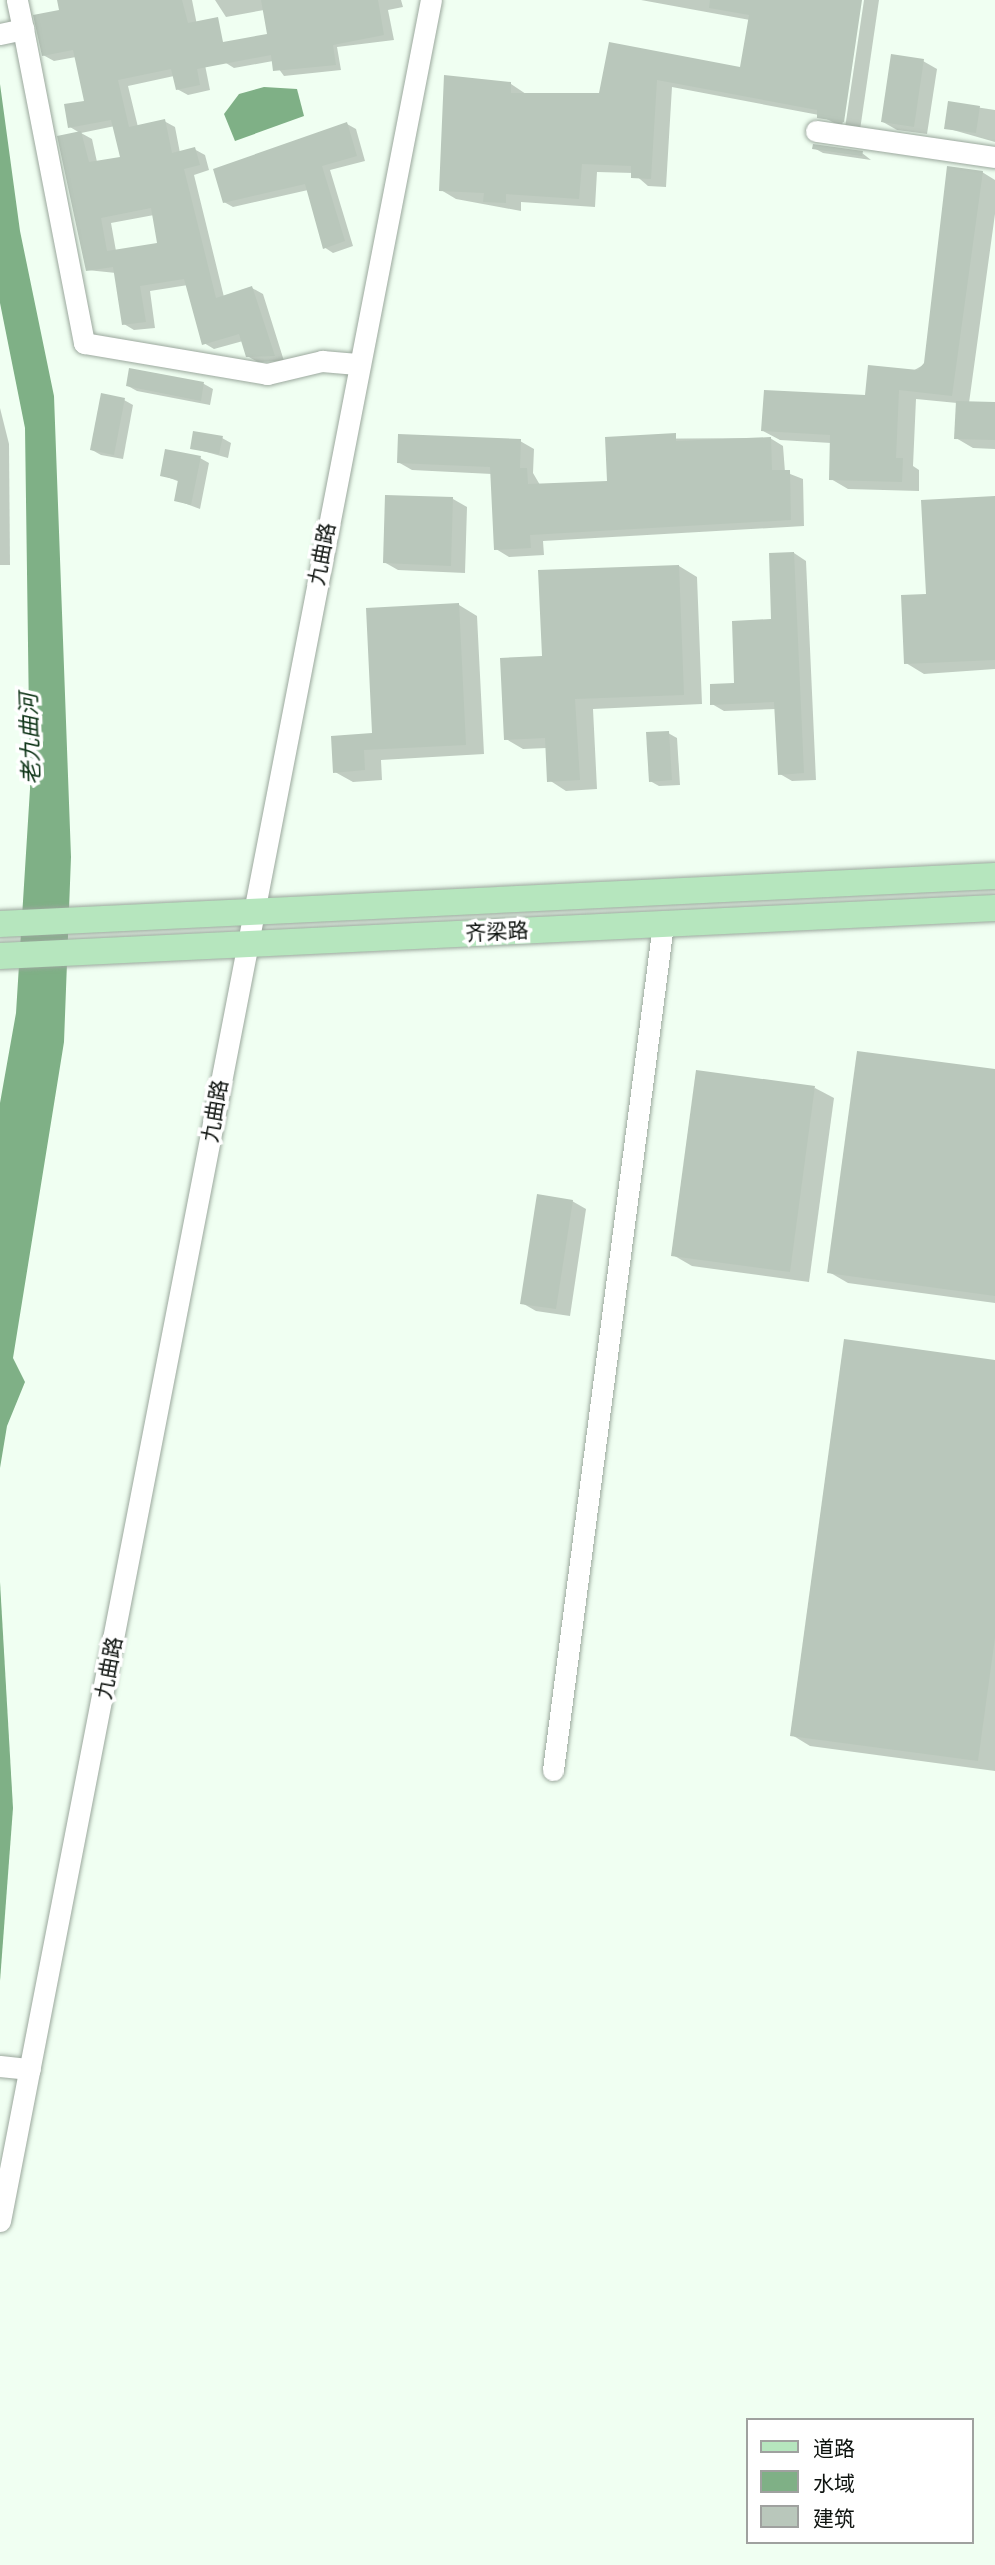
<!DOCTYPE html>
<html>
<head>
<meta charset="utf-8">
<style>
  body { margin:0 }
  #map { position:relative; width:995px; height:2565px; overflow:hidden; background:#f0fff2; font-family:Bitter,"Noto Sans SC",serif }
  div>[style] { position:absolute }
  .water>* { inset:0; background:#7fb086 }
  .shadow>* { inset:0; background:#0003 }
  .building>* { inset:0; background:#b9c7bb }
  .roads { filter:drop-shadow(0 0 2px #9ba89d) drop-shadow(0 0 2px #9ba89d) }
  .minor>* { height:21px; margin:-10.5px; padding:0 10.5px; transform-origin:10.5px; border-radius:10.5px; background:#fff }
  .major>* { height:26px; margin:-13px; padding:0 13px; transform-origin:13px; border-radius:13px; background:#b6e6be }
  span { translate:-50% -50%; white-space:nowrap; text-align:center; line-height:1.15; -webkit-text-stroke:7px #fff; paint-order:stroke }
  .street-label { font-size:21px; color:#0e130f }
  .water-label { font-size:23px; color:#0f3518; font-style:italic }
  .legend { position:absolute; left:746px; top:2418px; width:228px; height:126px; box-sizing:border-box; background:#fff; border:2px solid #9fa19f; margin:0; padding:9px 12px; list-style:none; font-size:21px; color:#0e130f }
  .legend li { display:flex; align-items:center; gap:14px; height:35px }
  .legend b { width:35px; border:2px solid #9fa19f }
</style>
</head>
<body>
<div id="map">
  <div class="water">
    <i style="clip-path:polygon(0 84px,20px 231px,54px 396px,71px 857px,64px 1042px,13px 1358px,25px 1382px,7px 1426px,0 1468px,0 1103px,16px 1013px,30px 789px,25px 428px,0 303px)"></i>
    <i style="clip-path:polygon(264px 87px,297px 89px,304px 116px,235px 141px,224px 114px,239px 94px)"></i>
    <i style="clip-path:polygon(0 1582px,13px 1808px,0 1981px)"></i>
  </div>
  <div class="shadow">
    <i style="clip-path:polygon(evenodd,59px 0,192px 0,210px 90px,188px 95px,177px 89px,174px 76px,128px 86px,138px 127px,164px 121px,175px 127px,180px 153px,194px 149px,205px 155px,209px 170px,194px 175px,224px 297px,252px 288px,263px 294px,284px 361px,258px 362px,247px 356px,243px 341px,214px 349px,204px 343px,188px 285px,150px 291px,155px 328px,134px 330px,124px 324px,116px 273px,87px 270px,80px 133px,70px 127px,86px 102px,76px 57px,54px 61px,43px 55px,61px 11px,59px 0,115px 126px,122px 158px,97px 162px,92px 139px,81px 133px,115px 126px,59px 0,154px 215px,159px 245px,116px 251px,111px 223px,154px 215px)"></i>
    <i style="clip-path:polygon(215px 0,401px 0,403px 7px,388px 10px,394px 40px,337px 47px,341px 70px,284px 76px,273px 61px,234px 68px,226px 63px,269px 35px,264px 10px,226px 17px)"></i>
    <i style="clip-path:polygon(641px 0,860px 0,842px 127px,819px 115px,672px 87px,666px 187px,648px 186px,633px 173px,597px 172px,595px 207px,521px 202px,521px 211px,456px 199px,441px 190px,511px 84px,526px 94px,601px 95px,610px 44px,741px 69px,750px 20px)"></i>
    <i style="clip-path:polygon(864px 0,879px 0,860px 130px,845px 128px)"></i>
    <i style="clip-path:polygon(923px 61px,937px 69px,927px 134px,897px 130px,883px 122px)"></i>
    <i style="clip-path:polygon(949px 103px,995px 110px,995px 142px,946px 128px)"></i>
    <i style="clip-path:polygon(347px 124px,356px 129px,365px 161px,330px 170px,353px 246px,333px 253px,324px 247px,308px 190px,233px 207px,224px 202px)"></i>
    <i style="clip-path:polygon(814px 148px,862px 153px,871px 160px,823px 153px)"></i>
    <i style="clip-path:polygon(982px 172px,995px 180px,995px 214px,969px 403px,995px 404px,995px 449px,973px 448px,956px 438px,957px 403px,916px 399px,913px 466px,919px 470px,919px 491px,848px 489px,831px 479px,831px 443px,780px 440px,763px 431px,867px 397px,925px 364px)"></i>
    <i style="clip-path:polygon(131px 370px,204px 384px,213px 389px,210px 405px,137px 391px,128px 386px)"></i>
    <i style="clip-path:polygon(124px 400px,133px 405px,123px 459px,101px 455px,92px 450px)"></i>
    <i style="clip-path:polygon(0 408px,9px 444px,10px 565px,0 565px)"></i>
    <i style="clip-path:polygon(222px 438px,231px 443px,228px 458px,192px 448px)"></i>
    <i style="clip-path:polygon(770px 438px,783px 446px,785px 472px,803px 479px,804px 526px,543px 541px,544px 555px,509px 557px,496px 549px,492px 474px,412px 470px,398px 462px,520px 441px,534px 449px,533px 473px,540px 485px,609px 483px,607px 439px)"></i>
    <i style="clip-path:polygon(200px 458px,209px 463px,200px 509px,176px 500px,180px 482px,162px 475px)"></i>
    <i style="clip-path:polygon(453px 499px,467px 507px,465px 573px,398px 570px,384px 562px)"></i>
    <i style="clip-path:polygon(995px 500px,995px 669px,924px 674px,906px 663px,928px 595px)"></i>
    <i style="clip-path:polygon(794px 553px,806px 561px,816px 780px,792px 781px,780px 774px,776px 709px,724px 711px,712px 704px,736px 685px,773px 621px)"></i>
    <i style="clip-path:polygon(679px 566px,697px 577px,702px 704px,593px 709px,597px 789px,566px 791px,549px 780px,547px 748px,523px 749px,506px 739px,544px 657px)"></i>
    <i style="clip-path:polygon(459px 605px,477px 616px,484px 754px,381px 760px,382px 780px,353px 782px,335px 772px,374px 735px)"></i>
    <i style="clip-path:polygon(668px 733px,677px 738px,680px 785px,659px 786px,650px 781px)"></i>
    <i style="clip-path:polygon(995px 1071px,995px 1303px,848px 1283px,829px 1272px)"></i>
    <i style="clip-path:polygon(815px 1088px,834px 1098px,809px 1282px,692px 1266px,673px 1255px)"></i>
    <i style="clip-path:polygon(572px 1201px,586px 1209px,570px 1316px,536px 1311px,522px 1303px)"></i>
    <i style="clip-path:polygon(995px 1361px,995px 1771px,810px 1746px,792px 1735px)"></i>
  </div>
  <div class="building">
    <i style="clip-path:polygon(evenodd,57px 0,182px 0,188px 23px,218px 17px,223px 42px,267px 34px,261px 0,378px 0,384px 35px,333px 45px,336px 65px,273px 71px,271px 55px,197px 69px,200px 85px,176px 90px,171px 69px,118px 80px,129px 127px,165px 119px,172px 153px,195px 147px,200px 165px,184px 169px,216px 298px,252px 286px,275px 356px,246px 357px,239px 334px,202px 345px,184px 279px,140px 286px,146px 322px,122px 325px,113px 267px,86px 271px,57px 136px,81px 131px,89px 162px,120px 157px,111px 120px,68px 128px,64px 104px,84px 101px,73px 50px,42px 56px,33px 15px,59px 10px,57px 0,151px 208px,157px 243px,107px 251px,101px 218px,151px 208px)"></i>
    <i style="clip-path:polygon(710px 0,862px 0,844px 122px,817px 118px,817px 110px,657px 80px,651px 179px,631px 178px,631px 166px,582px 164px,579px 199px,506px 194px,506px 203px,483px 202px,484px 193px,439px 191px,444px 75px,511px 82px,511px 93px,599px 93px,609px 42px,740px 67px,749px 15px,709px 8px)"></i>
    <i style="clip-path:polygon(891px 54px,924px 59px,914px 127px,881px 122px)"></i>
    <i style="clip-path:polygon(948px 101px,980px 106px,976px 133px,944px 129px)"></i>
    <i style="clip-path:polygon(347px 122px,357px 156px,322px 166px,345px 241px,323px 249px,305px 184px,223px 203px,213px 169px)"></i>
    <i style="clip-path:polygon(813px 144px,863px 151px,862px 156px,812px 149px)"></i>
    <i style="clip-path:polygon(947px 166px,983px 171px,952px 396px,899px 390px,896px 458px,903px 458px,902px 482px,829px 480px,830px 435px,761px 431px,764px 390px,865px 395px,868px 365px,918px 370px,924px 363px)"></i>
    <i style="clip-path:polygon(129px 368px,204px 382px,201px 401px,126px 386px)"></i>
    <i style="clip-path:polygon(101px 393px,125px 398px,114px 455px,90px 450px)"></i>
    <i style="clip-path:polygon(956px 401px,995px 402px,995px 440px,954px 439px)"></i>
    <i style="clip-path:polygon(193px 431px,223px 436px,219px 454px,190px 449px)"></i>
    <i style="clip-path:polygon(676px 433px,676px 441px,771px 437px,772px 470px,790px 470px,791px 520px,530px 535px,531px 548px,494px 550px,490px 467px,397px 463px,398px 434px,521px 439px,520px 468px,527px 468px,528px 484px,607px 481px,605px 437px)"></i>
    <i style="clip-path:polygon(165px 449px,201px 456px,191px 505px,174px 501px,178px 480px,160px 476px)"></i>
    <i style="clip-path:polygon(385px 495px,453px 497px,451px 566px,383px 563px)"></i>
    <i style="clip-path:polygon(995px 496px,995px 660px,904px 664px,901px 595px,926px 594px,921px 500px)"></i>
    <i style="clip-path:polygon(794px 552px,804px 773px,778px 775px,774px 702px,710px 705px,710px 684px,734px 683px,732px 621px,771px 619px,769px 553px)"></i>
    <i style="clip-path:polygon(679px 565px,684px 695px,575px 699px,580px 780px,547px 782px,545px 738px,504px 740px,500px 658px,542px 656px,538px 570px)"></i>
    <i style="clip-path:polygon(459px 603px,466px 745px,364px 750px,365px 770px,333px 773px,331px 736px,372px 733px,366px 608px)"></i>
    <i style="clip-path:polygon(669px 731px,672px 780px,649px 782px,646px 732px)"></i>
    <i style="clip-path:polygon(857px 1051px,995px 1069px,995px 1296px,827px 1273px)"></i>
    <i style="clip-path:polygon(696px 1070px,815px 1086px,790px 1272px,671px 1256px)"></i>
    <i style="clip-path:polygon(537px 1194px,573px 1200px,556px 1309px,520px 1304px)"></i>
    <i style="clip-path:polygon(844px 1339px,995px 1360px,995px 1638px,978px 1761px,790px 1736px)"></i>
  </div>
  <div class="roads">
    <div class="minor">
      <i style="left:23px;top:29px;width:320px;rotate:79deg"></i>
      <i style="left:84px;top:343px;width:186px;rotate:9.6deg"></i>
      <i style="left:267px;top:374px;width:57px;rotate:-13.3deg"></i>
      <i style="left:322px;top:361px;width:38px;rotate:5deg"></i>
      <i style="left:0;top:34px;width:24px;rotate:-12deg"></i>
      <i style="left:23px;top:29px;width:30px;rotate:-102deg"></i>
      <i style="left:816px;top:131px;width:181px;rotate:8.3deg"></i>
      <i style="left:553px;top:1770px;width:853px;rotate:-82.59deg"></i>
      <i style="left:0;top:2066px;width:30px;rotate:6deg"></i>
      <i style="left:0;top:2221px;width:2262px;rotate:-79.02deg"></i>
    </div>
    <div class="major">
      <i style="left:0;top:924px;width:996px;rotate:-2.76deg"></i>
      <i style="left:0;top:956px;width:996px;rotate:-2.76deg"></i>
    </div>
  </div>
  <div class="street-label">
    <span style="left:322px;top:554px;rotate:-79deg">九曲路</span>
    <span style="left:497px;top:932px;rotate:-3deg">齐梁路</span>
    <span style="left:215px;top:1111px;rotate:-80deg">九曲路</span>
    <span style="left:109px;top:1668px;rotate:-79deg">九曲路</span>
  </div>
  <div class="water-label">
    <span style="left:30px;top:739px;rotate:-92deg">老九曲河</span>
  </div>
  <ul class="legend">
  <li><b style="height:9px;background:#b6e6be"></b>道路</li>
  <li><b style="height:19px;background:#7fb086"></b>水域</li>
  <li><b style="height:19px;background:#b9c7bb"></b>建筑</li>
  </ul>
</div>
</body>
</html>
